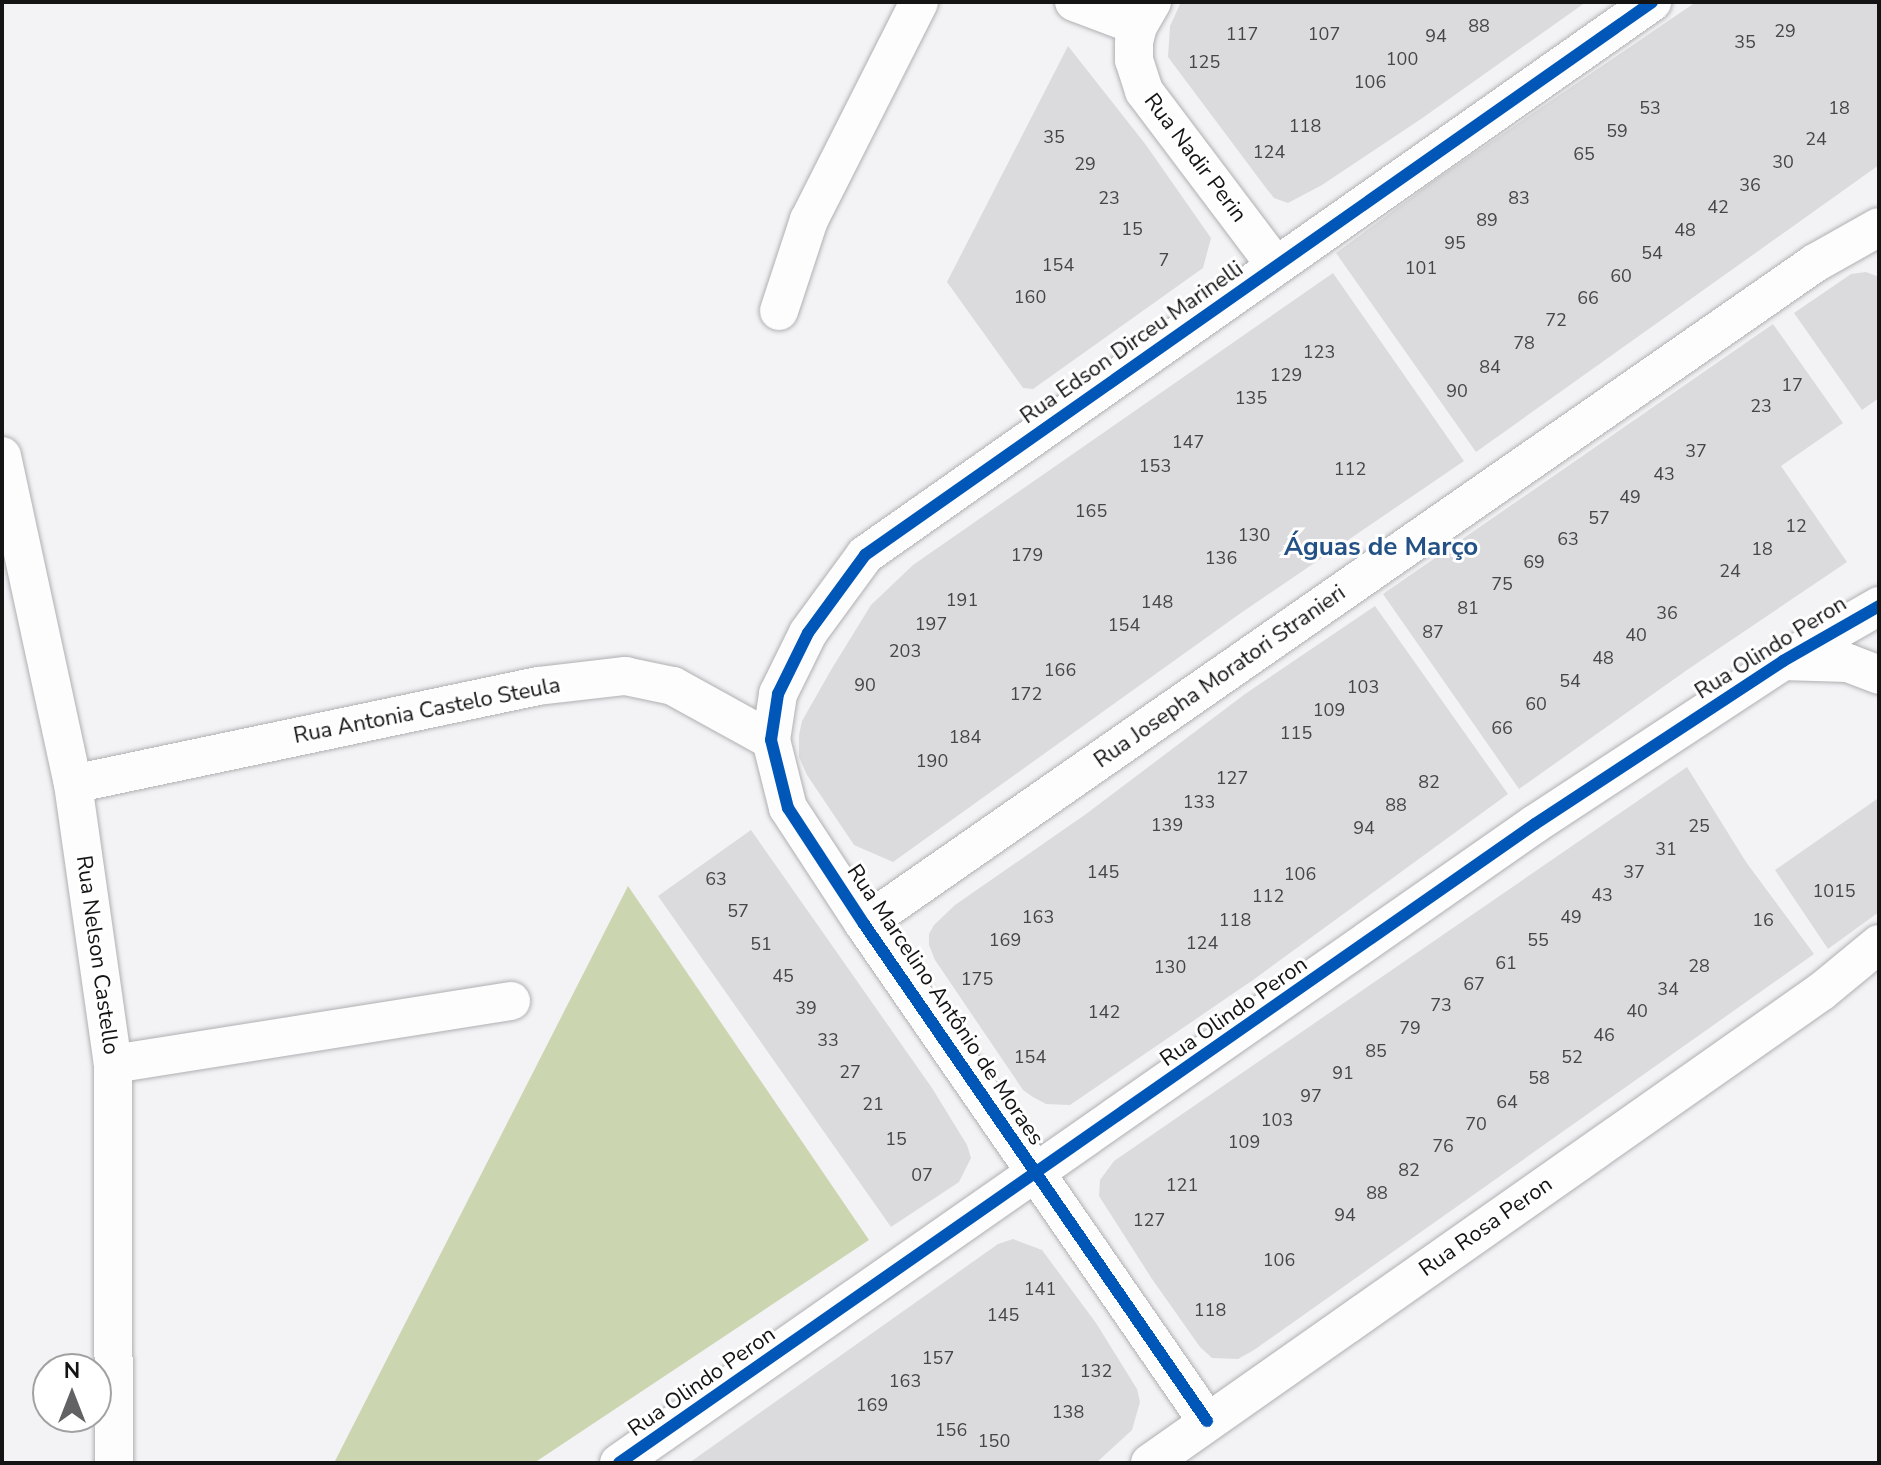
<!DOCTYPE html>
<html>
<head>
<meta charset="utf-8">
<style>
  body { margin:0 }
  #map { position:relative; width:1881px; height:1465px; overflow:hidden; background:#f3f3f6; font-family:"Nunito Sans",sans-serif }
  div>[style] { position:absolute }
  .forest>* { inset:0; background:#cbd6b0 }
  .building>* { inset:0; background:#dbdbdd }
  .roads { filter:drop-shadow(0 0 2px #b0b0b3) drop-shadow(0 0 2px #b0b0b3) }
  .minor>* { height:38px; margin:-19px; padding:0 19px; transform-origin:19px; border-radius:19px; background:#fdfdfe }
  .cycleway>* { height:12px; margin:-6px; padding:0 6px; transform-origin:6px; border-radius:6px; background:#0057b8 }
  span { translate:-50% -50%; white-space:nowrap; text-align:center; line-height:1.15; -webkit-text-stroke:6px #fff; paint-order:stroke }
  .number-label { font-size:18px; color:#464647 }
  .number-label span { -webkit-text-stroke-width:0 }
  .street-label { font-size:22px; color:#141415 }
  .quarter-label { font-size:26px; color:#235185; font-weight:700 }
  .frame { position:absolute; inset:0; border:4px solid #141415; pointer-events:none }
  .north { position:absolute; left:32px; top:1353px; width:80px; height:80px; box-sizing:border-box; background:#fff; border:2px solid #a1a1a1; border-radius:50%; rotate:0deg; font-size:22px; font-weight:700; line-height:32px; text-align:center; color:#141415 }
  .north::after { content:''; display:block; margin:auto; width:28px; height:36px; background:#626264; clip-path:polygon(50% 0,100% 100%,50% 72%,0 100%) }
</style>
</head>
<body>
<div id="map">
  <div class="forest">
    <i style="clip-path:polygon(628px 886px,869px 1240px,534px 1463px,334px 1463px)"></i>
  </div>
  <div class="building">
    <i style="clip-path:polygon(1181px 2px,1586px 2px,1421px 119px,1322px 185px,1288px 203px,1274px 198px,1266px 188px,1168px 57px,1170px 26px)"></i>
    <i style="clip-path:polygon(1696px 2px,1879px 2px,1879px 165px,1476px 452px,1336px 253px,1435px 180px)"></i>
    <i style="clip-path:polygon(1068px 46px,1146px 145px,1211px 238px,1203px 268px,1033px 389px,1023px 388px,947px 282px)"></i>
    <i style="clip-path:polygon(1866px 272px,1879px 277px,1879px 398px,1862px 410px,1794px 313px,1851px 274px)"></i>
    <i style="clip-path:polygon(1333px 273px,1464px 461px,1238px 615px,893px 862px,854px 845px,807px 775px,799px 757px,799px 735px,802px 721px,831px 670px,871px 605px,913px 565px)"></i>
    <i style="clip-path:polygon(1773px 324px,1843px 423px,1781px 466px,1847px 562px,1687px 670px,1519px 789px,1383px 594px)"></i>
    <i style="clip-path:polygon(1375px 606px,1508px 794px,1253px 980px,1070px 1105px,1046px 1104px,1033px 1097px,1023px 1090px,935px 960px,929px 945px,929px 934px,934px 925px,955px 905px,1086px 814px,1245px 694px)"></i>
    <i style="clip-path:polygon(1687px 767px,1746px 862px,1814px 954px,1254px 1350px,1238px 1359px,1212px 1358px,1200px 1347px,1152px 1279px,1099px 1196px,1100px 1180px,1114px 1161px)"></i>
    <i style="clip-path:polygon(1877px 799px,1879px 912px,1828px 949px,1775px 870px)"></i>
    <i style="clip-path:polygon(751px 830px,932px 1088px,967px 1145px,971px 1158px,959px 1182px,891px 1227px,658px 896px)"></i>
    <i style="clip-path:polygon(1013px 1239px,1042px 1250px,1096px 1323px,1137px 1389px,1140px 1402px,1132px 1430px,1096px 1463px,689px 1463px,998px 1244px)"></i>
  </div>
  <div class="roads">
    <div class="minor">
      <i style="left:1074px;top:2px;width:68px;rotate:20.6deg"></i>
      <i style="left:1152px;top:2px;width:28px;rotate:120deg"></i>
      <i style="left:1138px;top:26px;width:16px;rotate:104deg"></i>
      <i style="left:1134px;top:42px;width:18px;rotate:90deg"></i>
      <i style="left:1134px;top:60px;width:33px;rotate:72deg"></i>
      <i style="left:1144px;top:91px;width:219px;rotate:53deg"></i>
      <i style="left:779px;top:311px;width:96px;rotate:-71.8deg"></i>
      <i style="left:809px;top:220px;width:244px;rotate:-63.2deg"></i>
      <i style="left:2px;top:456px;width:336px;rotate:77.8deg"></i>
      <i style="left:73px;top:784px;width:283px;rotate:81.9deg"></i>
      <i style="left:113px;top:1064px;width:399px;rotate:89.9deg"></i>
      <i style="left:1783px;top:661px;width:65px;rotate:1.8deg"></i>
      <i style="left:1848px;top:663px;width:33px;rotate:21deg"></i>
      <i style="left:73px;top:784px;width:475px;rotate:-11.9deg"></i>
      <i style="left:538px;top:686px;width:88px;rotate:-6.6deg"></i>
      <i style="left:625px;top:676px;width:49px;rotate:11.8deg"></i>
      <i style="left:673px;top:686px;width:112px;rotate:28.9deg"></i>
      <i style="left:864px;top:924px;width:1158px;rotate:-34.8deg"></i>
      <i style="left:1815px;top:263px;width:73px;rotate:-29.4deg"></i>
      <i style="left:113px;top:1064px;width:403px;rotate:-9deg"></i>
      <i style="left:1207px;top:1421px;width:604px;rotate:-124.61deg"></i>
      <i style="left:864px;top:924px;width:139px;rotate:-123.2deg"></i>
      <i style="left:788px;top:808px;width:70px;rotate:-104deg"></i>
      <i style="left:771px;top:740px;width:47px;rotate:-81.3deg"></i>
      <i style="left:778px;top:694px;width:68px;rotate:-63.8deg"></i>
      <i style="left:808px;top:633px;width:97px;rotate:-53.8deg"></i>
      <i style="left:865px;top:555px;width:962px;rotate:-35.09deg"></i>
      <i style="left:619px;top:1463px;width:1117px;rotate:-34.9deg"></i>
      <i style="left:1535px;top:824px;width:297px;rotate:-33.3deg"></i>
      <i style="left:1783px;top:661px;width:111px;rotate:-29.8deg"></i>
      <i style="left:1150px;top:1463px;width:821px;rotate:-35.08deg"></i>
      <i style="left:1822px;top:991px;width:74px;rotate:-39.5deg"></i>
    </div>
  </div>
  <div class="cycleway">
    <i style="left:1207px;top:1421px;width:604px;rotate:-124.61deg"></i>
    <i style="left:864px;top:924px;width:139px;rotate:-123.2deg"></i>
    <i style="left:788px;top:808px;width:70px;rotate:-104deg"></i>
    <i style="left:771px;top:740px;width:47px;rotate:-81.3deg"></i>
    <i style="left:778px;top:694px;width:68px;rotate:-63.8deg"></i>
    <i style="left:808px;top:633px;width:97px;rotate:-53.8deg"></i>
    <i style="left:865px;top:555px;width:962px;rotate:-35.09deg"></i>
    <i style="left:619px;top:1463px;width:1117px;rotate:-34.9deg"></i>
    <i style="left:1535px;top:824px;width:297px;rotate:-33.3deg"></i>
    <i style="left:1783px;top:661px;width:111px;rotate:-29.8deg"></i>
  </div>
  <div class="number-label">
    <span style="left:1479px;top:26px">88</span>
    <span style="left:1785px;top:31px">29</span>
    <span style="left:1242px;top:34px">117</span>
    <span style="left:1324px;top:34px">107</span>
    <span style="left:1436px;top:36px">94</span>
    <span style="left:1745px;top:42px">35</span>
    <span style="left:1402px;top:59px">100</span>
    <span style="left:1204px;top:62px">125</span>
    <span style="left:1370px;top:82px">106</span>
    <span style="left:1650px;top:108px">53</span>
    <span style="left:1839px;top:108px">18</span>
    <span style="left:1305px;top:126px">118</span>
    <span style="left:1617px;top:131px">59</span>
    <span style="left:1054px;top:137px">35</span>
    <span style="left:1816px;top:139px">24</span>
    <span style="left:1269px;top:152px">124</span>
    <span style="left:1584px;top:154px">65</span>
    <span style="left:1783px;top:162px">30</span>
    <span style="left:1085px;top:164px">29</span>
    <span style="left:1750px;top:185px">36</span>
    <span style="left:1109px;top:198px">23</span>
    <span style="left:1519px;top:198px">83</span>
    <span style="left:1718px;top:207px">42</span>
    <span style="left:1487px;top:220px">89</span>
    <span style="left:1132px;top:229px">15</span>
    <span style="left:1685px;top:230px">48</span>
    <span style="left:1455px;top:243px">95</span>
    <span style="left:1652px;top:253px">54</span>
    <span style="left:1164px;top:260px">7</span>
    <span style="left:1058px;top:265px">154</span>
    <span style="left:1421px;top:268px">101</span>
    <span style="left:1621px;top:276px">60</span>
    <span style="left:1030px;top:297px">160</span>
    <span style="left:1588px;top:298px">66</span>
    <span style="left:1556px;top:320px">72</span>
    <span style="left:1524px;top:343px">78</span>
    <span style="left:1319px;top:352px">123</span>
    <span style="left:1490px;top:367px">84</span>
    <span style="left:1286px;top:375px">129</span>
    <span style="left:1792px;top:385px">17</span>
    <span style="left:1457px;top:391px">90</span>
    <span style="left:1251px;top:398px">135</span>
    <span style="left:1761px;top:406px">23</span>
    <span style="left:1188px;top:442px">147</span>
    <span style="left:1696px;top:451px">37</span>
    <span style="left:1155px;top:466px">153</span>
    <span style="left:1350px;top:469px">112</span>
    <span style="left:1664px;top:474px">43</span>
    <span style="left:1630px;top:497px">49</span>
    <span style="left:1091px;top:511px">165</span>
    <span style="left:1599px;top:518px">57</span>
    <span style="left:1796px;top:526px">12</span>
    <span style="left:1254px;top:535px">130</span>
    <span style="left:1568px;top:539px">63</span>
    <span style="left:1762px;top:549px">18</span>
    <span style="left:1027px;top:555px">179</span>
    <span style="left:1221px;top:558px">136</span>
    <span style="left:1534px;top:562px">69</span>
    <span style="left:1730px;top:571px">24</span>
    <span style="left:1502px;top:584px">75</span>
    <span style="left:962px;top:600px">191</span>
    <span style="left:1157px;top:602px">148</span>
    <span style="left:1468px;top:608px">81</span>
    <span style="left:1667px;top:613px">36</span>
    <span style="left:931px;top:624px">197</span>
    <span style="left:1124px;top:625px">154</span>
    <span style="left:1433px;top:632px">87</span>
    <span style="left:1636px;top:635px">40</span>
    <span style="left:905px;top:651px">203</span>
    <span style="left:1603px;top:658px">48</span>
    <span style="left:1060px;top:670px">166</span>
    <span style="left:1570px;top:681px">54</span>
    <span style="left:865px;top:685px">90</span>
    <span style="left:1363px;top:687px">103</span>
    <span style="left:1026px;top:694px">172</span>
    <span style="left:1536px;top:704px">60</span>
    <span style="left:1329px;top:710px">109</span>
    <span style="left:1502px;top:728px">66</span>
    <span style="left:1296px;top:733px">115</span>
    <span style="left:965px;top:737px">184</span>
    <span style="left:932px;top:761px">190</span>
    <span style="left:1232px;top:778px">127</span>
    <span style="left:1429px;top:782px">82</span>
    <span style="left:1199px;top:802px">133</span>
    <span style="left:1396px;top:805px">88</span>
    <span style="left:1167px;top:825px">139</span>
    <span style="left:1699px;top:826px">25</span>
    <span style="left:1364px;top:828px">94</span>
    <span style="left:1666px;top:849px">31</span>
    <span style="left:1103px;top:872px">145</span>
    <span style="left:1634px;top:872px">37</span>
    <span style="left:1300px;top:874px">106</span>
    <span style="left:716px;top:879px">63</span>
    <span style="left:1834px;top:891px">1015</span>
    <span style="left:1602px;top:895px">43</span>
    <span style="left:1268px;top:896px">112</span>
    <span style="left:738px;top:911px">57</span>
    <span style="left:1038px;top:917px">163</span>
    <span style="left:1571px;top:917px">49</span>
    <span style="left:1235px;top:920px">118</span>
    <span style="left:1763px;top:920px">16</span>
    <span style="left:1005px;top:940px">169</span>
    <span style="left:1538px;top:940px">55</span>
    <span style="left:1202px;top:943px">124</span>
    <span style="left:761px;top:944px">51</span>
    <span style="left:1506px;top:963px">61</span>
    <span style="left:1699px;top:966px">28</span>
    <span style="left:1170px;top:967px">130</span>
    <span style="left:783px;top:976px">45</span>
    <span style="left:977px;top:979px">175</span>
    <span style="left:1474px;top:984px">67</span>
    <span style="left:1668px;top:989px">34</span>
    <span style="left:1441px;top:1005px">73</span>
    <span style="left:806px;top:1008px">39</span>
    <span style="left:1637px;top:1011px">40</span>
    <span style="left:1104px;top:1012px">142</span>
    <span style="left:1410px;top:1028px">79</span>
    <span style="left:1604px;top:1035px">46</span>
    <span style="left:828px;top:1040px">33</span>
    <span style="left:1376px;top:1051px">85</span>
    <span style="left:1030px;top:1057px">154</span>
    <span style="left:1572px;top:1057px">52</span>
    <span style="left:850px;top:1072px">27</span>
    <span style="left:1343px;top:1073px">91</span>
    <span style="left:1539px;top:1078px">58</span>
    <span style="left:1311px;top:1096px">97</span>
    <span style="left:1507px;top:1102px">64</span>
    <span style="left:873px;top:1104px">21</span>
    <span style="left:1277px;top:1120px">103</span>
    <span style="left:1476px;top:1124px">70</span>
    <span style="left:896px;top:1139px">15</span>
    <span style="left:1244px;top:1142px">109</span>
    <span style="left:1443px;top:1146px">76</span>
    <span style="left:1409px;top:1170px">82</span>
    <span style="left:922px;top:1175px">07</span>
    <span style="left:1182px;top:1185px">121</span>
    <span style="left:1377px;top:1193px">88</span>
    <span style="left:1345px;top:1215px">94</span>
    <span style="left:1149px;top:1220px">127</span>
    <span style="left:1279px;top:1260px">106</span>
    <span style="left:1040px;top:1289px">141</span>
    <span style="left:1210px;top:1310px">118</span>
    <span style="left:1003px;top:1315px">145</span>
    <span style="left:938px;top:1358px">157</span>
    <span style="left:1096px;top:1371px">132</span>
    <span style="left:905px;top:1381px">163</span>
    <span style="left:872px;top:1405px">169</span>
    <span style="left:1068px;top:1412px">138</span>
    <span style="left:951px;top:1430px">156</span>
    <span style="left:994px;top:1441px">150</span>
  </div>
  <div class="street-label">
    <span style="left:1195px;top:158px;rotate:53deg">Rua Nadir Perin</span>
    <span style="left:1132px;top:343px;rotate:-35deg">Rua Edson Dirceu Marinelli</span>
    <span style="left:1771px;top:648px;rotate:-32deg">Rua Olindo Peron</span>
    <span style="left:1220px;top:677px;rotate:-35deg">Rua Josepha Moratori Stranieri</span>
    <span style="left:427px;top:711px;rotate:-11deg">Rua Antonia Castelo Steula</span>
    <span style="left:97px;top:955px;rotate:82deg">Rua Nelson Castello</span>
    <span style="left:945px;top:1005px;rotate:56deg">Rua Marcelino Antônio de Moraes</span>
    <span style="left:1234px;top:1012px;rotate:-35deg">Rua Olindo Peron</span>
    <span style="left:1486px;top:1227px;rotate:-35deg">Rua Rosa Peron</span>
    <span style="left:702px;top:1382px;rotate:-35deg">Rua Olindo Peron</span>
  </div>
  <div class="quarter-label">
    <span style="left:1381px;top:547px">Águas de Março</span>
  </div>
  <div class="frame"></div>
  <div class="north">N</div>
</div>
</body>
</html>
